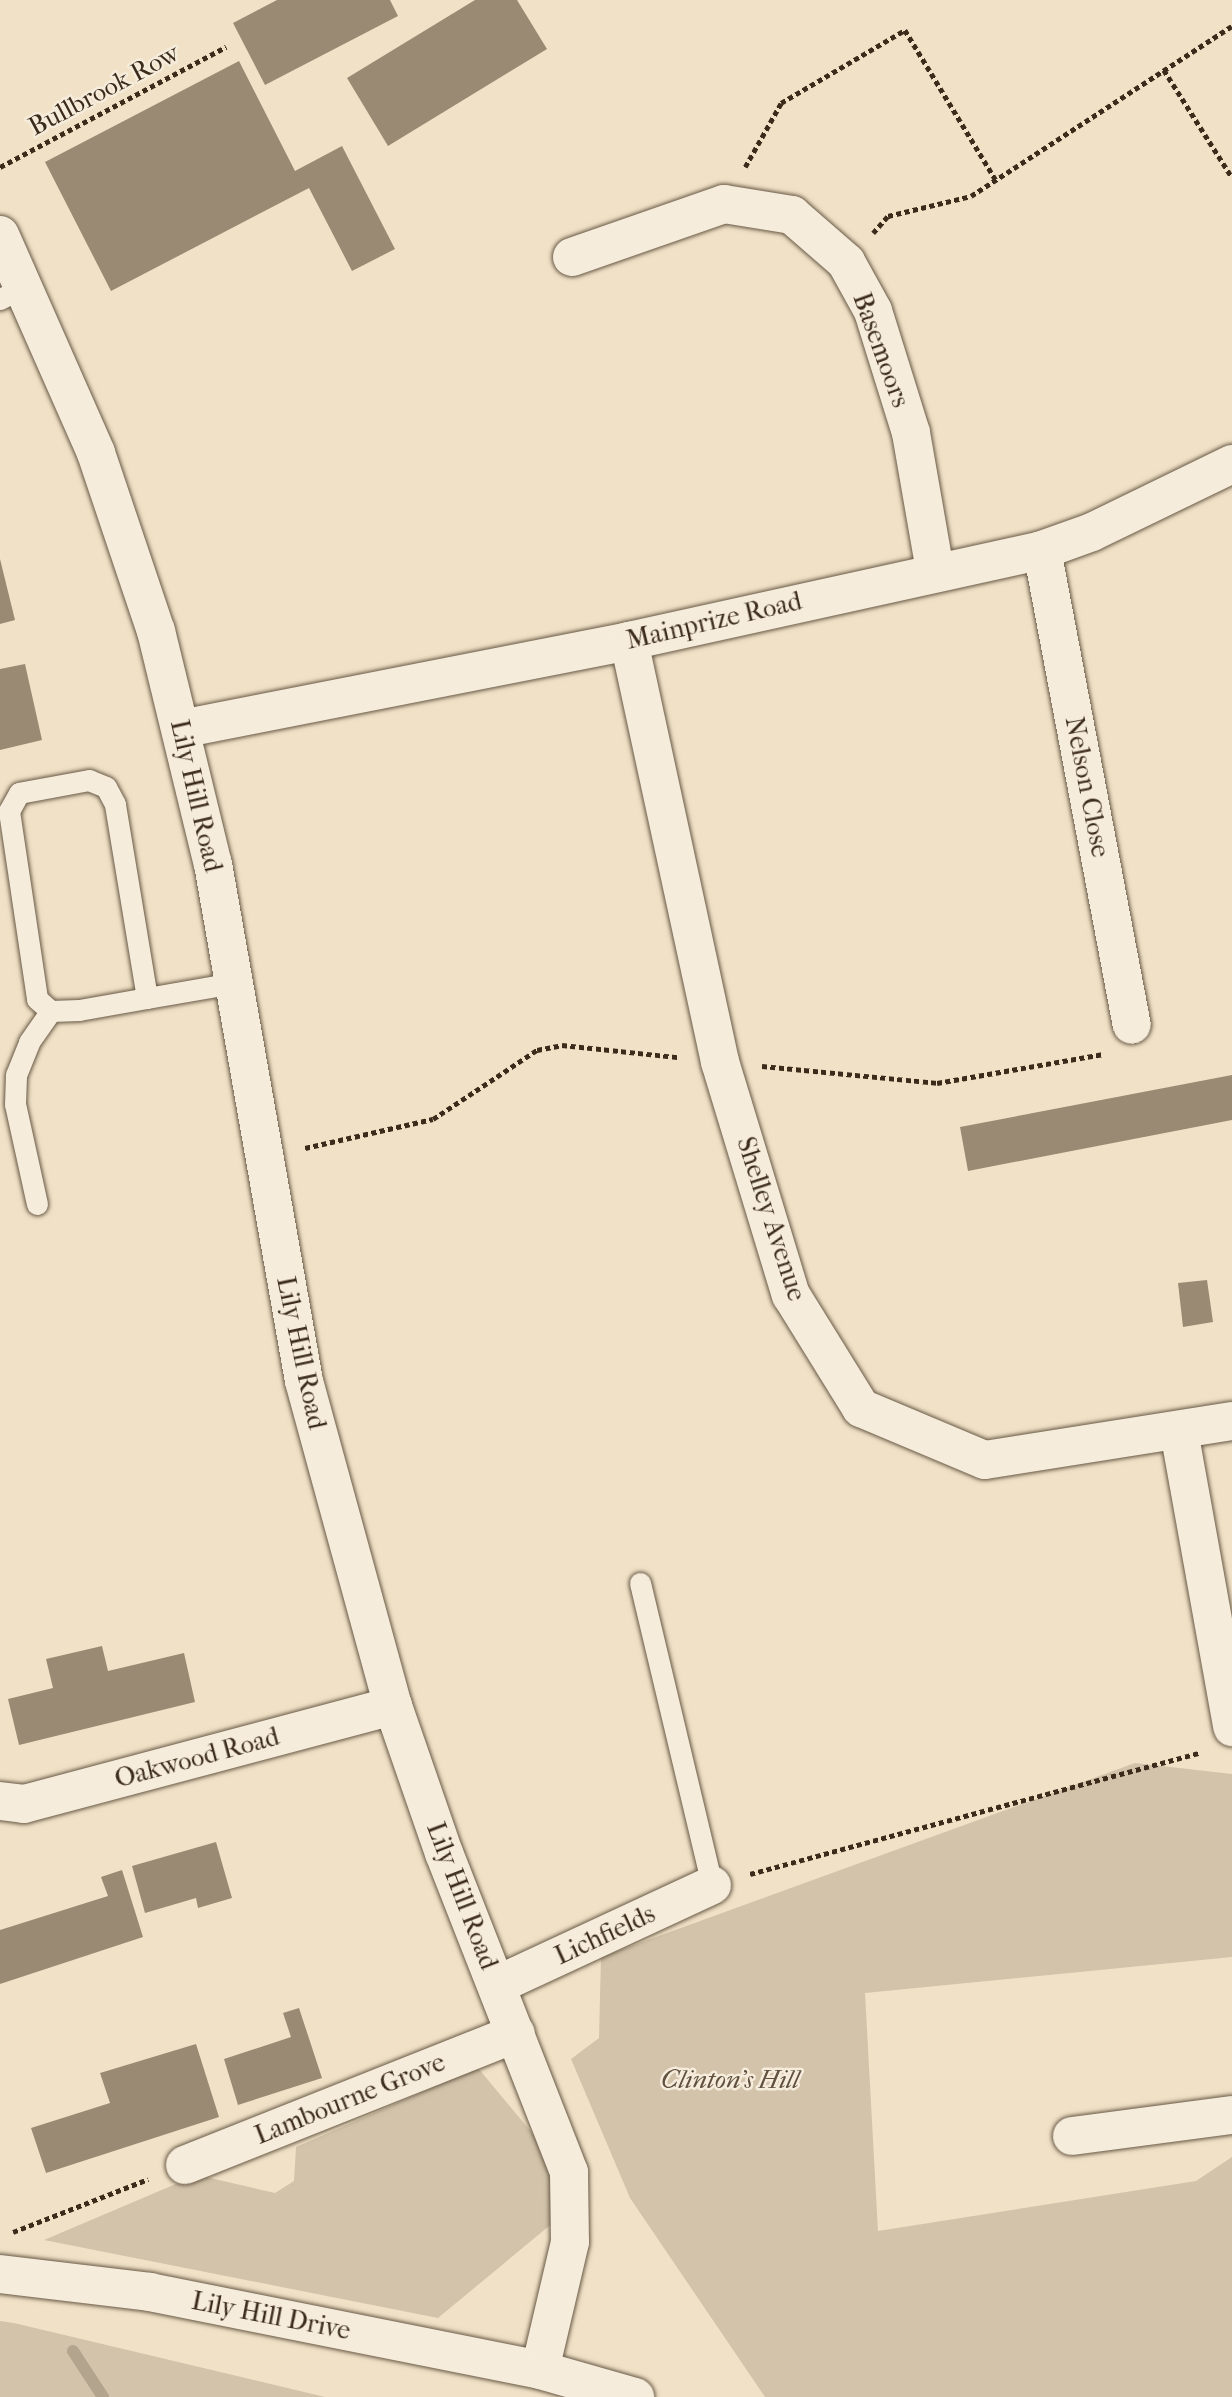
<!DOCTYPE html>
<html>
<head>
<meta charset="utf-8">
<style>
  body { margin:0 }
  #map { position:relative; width:1232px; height:2397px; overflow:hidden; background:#f1e2c7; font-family:"IM FELL French Canon",serif }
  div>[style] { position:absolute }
  .green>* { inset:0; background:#d2c3aa }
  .stream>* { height:12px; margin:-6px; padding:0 6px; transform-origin:6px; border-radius:6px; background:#b3a48d }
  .building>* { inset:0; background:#9a8a74 }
  .path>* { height:4.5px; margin-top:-2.25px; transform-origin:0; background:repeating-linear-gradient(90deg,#3b2b1b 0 5px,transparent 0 8.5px) }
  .roads { filter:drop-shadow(0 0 2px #685946) drop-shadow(0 0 2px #685946) }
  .service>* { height:21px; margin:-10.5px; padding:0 10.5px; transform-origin:10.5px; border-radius:10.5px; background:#f6ecdb }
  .minor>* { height:38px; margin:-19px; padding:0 19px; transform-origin:19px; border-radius:19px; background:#f6ecdb }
  .tertiary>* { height:38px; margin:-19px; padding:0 19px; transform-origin:19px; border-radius:19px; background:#f6ecdb }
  span { translate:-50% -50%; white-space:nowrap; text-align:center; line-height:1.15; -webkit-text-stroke:5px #f6ecdb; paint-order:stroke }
  .street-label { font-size:26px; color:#3b2b1b }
  .park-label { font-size:26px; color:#61513f; font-style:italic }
</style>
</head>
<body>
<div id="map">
  <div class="green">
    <i style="clip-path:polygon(1135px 1763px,1232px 1774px,1232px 1957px,865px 1993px,878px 2231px,1196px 2181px,1232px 2157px,1232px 2397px,765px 2397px,630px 2198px,571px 2059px,599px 2038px,601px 1957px)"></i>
    <i style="clip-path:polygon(478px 2068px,543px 2146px,566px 2212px,438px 2318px,44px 2240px,197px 2175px,275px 2193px,294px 2181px,296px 2147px)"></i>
    <i style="clip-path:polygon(0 2321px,14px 2323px,325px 2397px,0 2397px)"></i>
  </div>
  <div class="stream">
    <i style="left:73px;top:2351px;width:55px;rotate:56.9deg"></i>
  </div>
  <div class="building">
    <i style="clip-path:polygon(277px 0,390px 0,398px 16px,265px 85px,233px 23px)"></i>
    <i style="clip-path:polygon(475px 0,517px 0,547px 49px,388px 146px,347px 78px)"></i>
    <i style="clip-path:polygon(239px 61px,295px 171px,342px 146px,395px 249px,352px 271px,309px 188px,111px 291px,45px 162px)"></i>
    <i style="clip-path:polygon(0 559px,15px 620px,0 624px)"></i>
    <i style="clip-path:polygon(25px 664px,42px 740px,0 750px,0 669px)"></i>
    <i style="clip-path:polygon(1232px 1075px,1232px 1120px,968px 1171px,960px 1127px)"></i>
    <i style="clip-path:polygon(1207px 1280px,1213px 1322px,1183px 1327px,1178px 1283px)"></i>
    <i style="clip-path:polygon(102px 1646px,108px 1671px,184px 1653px,195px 1702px,19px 1745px,8px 1699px,53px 1688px,46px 1659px)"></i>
    <i style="clip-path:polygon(216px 1842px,232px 1898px,198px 1908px,196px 1898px,145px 1913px,132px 1866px)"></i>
    <i style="clip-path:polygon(122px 1870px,143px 1937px,0 1984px,0 1930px,108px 1896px,101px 1877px)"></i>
    <i style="clip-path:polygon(299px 2008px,322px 2078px,238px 2105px,224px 2059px,291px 2037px,283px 2013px)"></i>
    <i style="clip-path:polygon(196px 2044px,219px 2117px,46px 2173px,31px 2128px,110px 2103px,100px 2073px)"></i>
  </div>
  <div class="path">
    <i style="left:1164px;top:70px;width:127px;rotate:57.6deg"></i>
    <i style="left:0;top:167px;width:256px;rotate:-28deg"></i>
    <i style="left:745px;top:167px;width:73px;rotate:-60.6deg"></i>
    <i style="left:781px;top:103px;width:144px;rotate:-30.5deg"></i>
    <i style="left:905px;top:30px;width:175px;rotate:58.8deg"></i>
    <i style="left:873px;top:233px;width:23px;rotate:-49deg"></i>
    <i style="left:888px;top:216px;width:85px;rotate:-13.5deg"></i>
    <i style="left:971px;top:196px;width:311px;rotate:-33.1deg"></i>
    <i style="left:762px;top:1066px;width:176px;rotate:5.5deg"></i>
    <i style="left:937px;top:1083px;width:169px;rotate:-9.9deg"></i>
    <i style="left:305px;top:1148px;width:131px;rotate:-12.8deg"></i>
    <i style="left:433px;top:1119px;width:125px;rotate:-33.6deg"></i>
    <i style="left:537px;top:1050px;width:25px;rotate:-11deg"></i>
    <i style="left:562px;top:1045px;width:116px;rotate:6deg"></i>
    <i style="left:750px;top:1874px;width:467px;rotate:-15.1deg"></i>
    <i style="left:13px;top:2232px;width:145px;rotate:-21.4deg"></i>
  </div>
  <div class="roads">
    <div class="service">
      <i style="left:0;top:299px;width:28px;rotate:-27deg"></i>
      <i style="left:147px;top:998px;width:197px;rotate:-99.4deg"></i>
      <i style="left:115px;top:804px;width:19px;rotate:-118deg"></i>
      <i style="left:106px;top:787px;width:18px;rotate:-158deg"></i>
      <i style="left:89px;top:780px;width:71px;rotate:169.5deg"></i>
      <i style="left:19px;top:793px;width:21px;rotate:119deg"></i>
      <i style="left:9px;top:811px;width:190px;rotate:81.5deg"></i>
      <i style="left:37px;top:999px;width:18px;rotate:41deg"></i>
      <i style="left:51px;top:1011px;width:28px;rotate:-2deg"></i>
      <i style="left:79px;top:1010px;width:69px;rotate:-10deg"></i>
      <i style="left:147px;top:998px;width:87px;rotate:-9.9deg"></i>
      <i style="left:37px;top:1204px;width:102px;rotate:-102.4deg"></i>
      <i style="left:15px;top:1104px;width:29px;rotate:-88deg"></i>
      <i style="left:16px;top:1075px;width:35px;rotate:-68deg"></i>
      <i style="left:29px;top:1042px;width:38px;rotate:-55deg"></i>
      <i style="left:640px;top:1583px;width:310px;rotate:76.6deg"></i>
    </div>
    <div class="minor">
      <i style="left:572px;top:257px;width:161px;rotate:-19.2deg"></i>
      <i style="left:724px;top:204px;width:69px;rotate:9.2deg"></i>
      <i style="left:792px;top:215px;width:72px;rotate:41deg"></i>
      <i style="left:846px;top:262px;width:56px;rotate:61.1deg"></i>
      <i style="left:873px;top:311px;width:128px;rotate:72.7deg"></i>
      <i style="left:911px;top:433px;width:139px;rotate:80.1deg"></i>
      <i style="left:1042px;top:550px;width:483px;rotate:79.3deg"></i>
      <i style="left:629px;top:641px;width:431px;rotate:77.8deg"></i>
      <i style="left:720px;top:1062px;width:244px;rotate:73.1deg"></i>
      <i style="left:791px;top:1295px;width:133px;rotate:58.2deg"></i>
      <i style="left:861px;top:1408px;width:134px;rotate:22.8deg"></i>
      <i style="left:985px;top:1460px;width:250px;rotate:-9deg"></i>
      <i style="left:181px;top:729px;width:457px;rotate:-11.1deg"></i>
      <i style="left:629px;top:641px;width:423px;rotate:-12.4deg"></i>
      <i style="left:1042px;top:550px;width:53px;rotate:-19.8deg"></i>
      <i style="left:1092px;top:532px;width:156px;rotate:-25.9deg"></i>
      <i style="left:1179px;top:1431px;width:301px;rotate:79.8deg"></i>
      <i style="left:0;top:1801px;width:24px;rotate:7deg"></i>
      <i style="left:24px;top:1804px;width:382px;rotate:-14.9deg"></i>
      <i style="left:497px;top:1985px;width:237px;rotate:-24.9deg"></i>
      <i style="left:1072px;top:2136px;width:161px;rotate:-7.5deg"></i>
      <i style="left:185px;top:2165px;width:356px;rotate:-21.7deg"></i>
    </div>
    <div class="tertiary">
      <i style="left:0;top:235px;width:238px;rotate:66.2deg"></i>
      <i style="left:96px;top:453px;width:188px;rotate:71.4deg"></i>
      <i style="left:156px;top:631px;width:240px;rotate:76.3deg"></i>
      <i style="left:213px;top:864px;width:525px;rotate:80.02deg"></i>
      <i style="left:304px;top:1381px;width:337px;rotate:74.7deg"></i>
      <i style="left:393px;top:1706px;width:156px;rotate:70.9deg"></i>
      <i style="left:444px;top:1853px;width:343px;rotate:68.6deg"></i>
      <i style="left:569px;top:2172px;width:70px;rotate:89.2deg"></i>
      <i style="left:570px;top:2242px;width:131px;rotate:103.2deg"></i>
      <i style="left:0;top:2274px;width:151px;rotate:6.8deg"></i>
      <i style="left:150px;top:2292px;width:398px;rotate:11.3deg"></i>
      <i style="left:540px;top:2370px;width:99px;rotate:15.9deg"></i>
    </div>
  </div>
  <div class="street-label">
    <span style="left:104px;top:90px;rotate:-28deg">Bullbrook Row</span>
    <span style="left:881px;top:350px;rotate:70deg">Basemoors</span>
    <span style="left:714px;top:621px;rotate:-13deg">Mainprize Road</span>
    <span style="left:1087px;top:787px;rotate:79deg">Nelson Close</span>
    <span style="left:196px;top:796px;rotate:77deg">Lily Hill Road</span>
    <span style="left:771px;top:1219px;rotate:72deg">Shelley Avenue</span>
    <span style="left:301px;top:1353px;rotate:78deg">Lily Hill Road</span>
    <span style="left:197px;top:1758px;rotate:-15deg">Oakwood Road</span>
    <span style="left:462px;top:1896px;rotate:69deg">Lily Hill Road</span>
    <span style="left:605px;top:1935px;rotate:-25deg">Lichfields</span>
    <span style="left:350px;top:2099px;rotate:-22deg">Lambourne Grove</span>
    <span style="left:271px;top:2316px;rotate:11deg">Lily Hill Drive</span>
  </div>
  <div class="park-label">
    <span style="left:730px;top:2080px">Clinton's Hill</span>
  </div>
</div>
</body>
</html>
